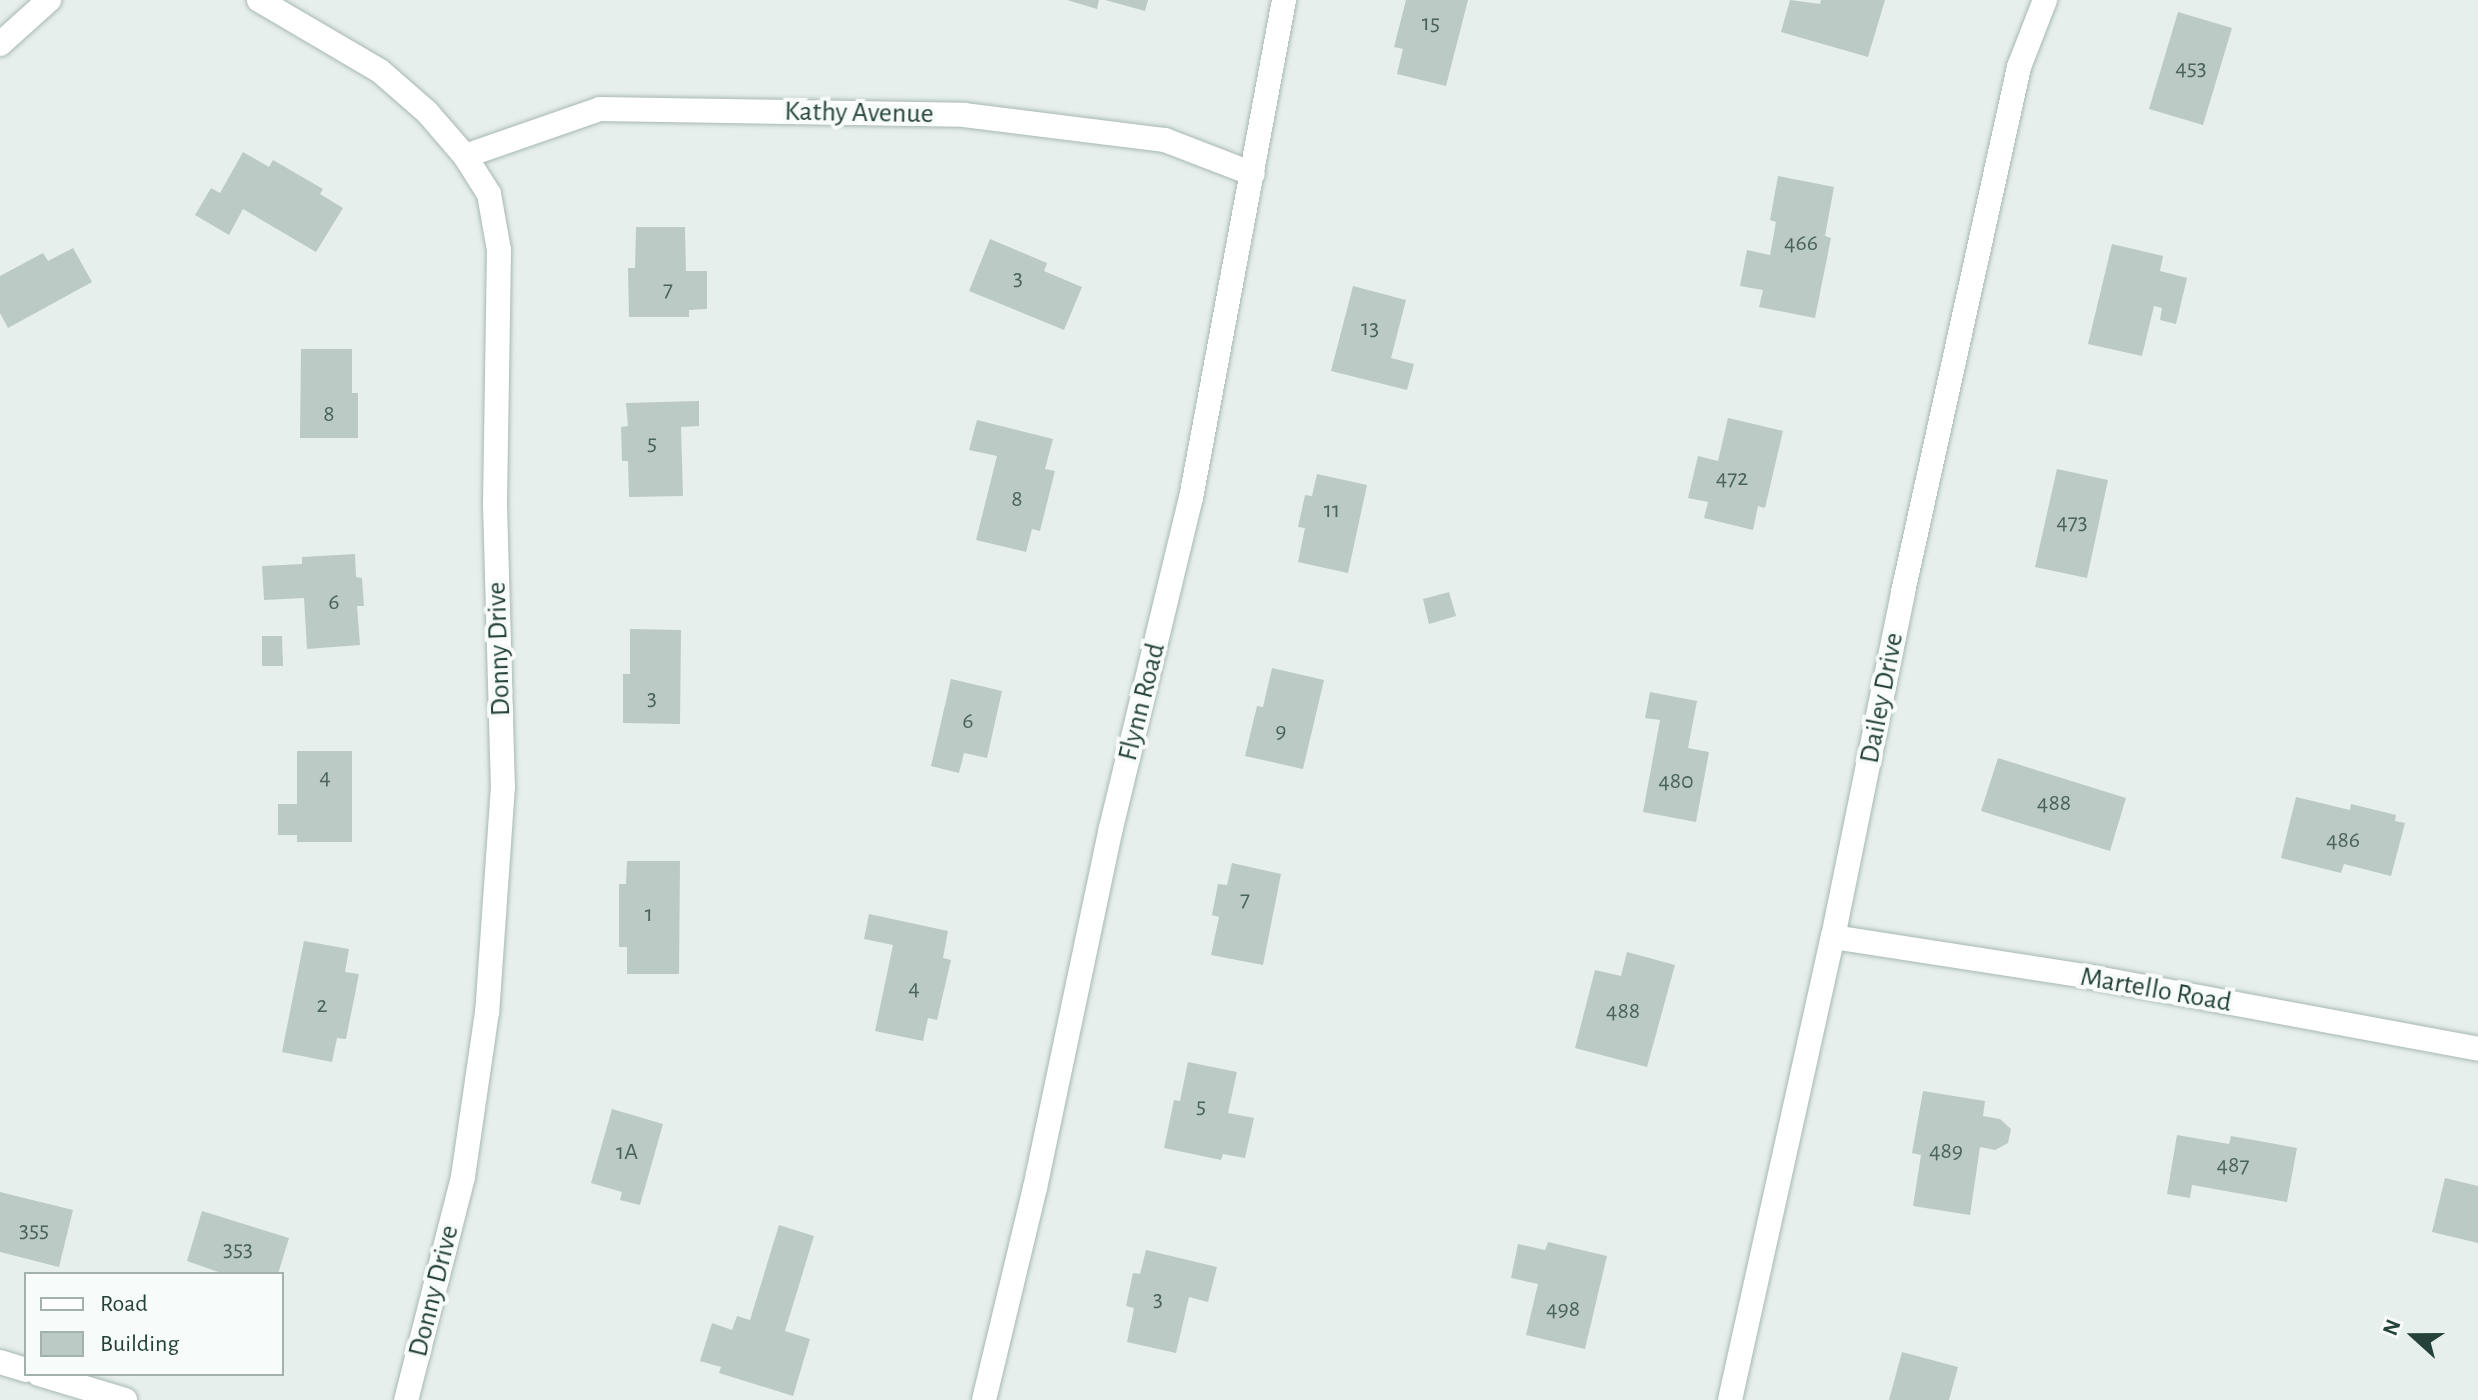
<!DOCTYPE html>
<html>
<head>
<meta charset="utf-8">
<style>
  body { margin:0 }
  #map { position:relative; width:2478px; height:1400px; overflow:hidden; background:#e6efeb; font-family:"Alegreya Sans",sans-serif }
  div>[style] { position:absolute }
  .building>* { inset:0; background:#bbcac4 }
  .roads { filter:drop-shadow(0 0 2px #a8b8b2) drop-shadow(0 0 2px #a8b8b2) }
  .street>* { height:24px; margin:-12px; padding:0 12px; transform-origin:12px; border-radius:12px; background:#fff }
  .secondary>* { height:24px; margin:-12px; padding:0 12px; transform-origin:12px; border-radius:12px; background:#fff }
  span { translate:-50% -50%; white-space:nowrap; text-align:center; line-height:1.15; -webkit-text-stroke:8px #f7fbf9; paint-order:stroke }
  .number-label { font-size:24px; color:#4a645c }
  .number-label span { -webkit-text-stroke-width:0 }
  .street-label { font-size:28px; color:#24423a }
  .legend { position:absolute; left:24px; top:1272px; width:260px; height:104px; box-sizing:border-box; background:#f7fbf9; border:2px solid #a3b1ad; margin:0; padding:10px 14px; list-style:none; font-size:24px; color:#24423a }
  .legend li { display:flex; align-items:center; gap:16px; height:40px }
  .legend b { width:40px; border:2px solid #a3b1ad }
  .north { position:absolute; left:2374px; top:1296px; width:80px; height:80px; -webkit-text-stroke:6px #f7fbf9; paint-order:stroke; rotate:291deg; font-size:22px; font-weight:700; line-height:32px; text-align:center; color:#24423a }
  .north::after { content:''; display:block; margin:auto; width:28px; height:36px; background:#24423a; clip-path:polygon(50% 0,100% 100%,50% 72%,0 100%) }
</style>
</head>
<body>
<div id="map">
  <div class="building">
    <i style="clip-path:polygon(1067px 0,1099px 0,1097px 9px)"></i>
    <i style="clip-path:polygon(1105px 0,1148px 0,1145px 11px)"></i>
    <i style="clip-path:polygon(1406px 0,1468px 0,1446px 86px,1397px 74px,1403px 49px,1394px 47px)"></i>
    <i style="clip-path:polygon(1790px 0,1820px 4px,1821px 0,1885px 0,1868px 57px,1781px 32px)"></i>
    <i style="clip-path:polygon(2178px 12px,2232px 28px,2203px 125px,2149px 109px)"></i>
    <i style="clip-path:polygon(243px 152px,269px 167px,273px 160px,323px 189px,320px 194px,343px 208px,316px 252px,243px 209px,229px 235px,195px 215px,211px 188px,220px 193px)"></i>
    <i style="clip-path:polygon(1778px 176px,1834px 187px,1825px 236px,1831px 238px,1815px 318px,1759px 307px,1763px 290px,1740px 286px,1747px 250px,1770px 255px,1776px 222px,1770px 220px)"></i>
    <i style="clip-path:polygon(636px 227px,685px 227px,686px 271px,707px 271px,707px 309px,689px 310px,689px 317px,629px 317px,628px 268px,635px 268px)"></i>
    <i style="clip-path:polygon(990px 239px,1047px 263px,1044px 271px,1082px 287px,1064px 330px,969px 291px)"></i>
    <i style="clip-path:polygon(2112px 244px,2163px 256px,2160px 271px,2187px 278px,2176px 324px,2160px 320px,2162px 308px,2154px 306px,2142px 356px,2088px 344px)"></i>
    <i style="clip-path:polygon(73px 248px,92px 282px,8px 328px,0 313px,0 276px,43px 253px,48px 261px)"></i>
    <i style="clip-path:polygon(1353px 286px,1406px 300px,1391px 358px,1414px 364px,1407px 390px,1331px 371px)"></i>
    <i style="clip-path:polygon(301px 349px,352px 349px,352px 393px,358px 393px,358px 438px,300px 438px)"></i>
    <i style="clip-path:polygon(699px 401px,699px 426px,681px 427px,683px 496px,629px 497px,628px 461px,622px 461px,621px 427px,628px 426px,626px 403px)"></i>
    <i style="clip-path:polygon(1728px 418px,1783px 431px,1765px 508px,1758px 506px,1753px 530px,1704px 518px,1708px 502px,1688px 498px,1698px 456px,1718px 461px)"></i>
    <i style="clip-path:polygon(977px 420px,1053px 439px,1045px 469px,1055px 471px,1040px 531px,1032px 529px,1026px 552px,976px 540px,997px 456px,969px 450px)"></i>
    <i style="clip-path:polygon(2057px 469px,2108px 480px,2087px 578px,2035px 567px)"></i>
    <i style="clip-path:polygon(1317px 474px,1367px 485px,1348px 573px,1298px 562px,1305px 528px,1298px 527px,1305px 495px,1312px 496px)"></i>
    <i style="clip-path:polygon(355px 554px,356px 577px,362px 578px,364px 606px,357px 606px,360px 645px,307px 649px,304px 598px,264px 600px,262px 566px,302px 564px,302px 557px)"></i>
    <i style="clip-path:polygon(1449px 592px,1456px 616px,1429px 624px,1423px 599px)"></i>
    <i style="clip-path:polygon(630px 629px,681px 630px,680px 724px,623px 723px,623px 674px,630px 674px)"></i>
    <i style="clip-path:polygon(262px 636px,282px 636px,283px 666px,262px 666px)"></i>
    <i style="clip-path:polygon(1272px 668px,1324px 680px,1303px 769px,1245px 756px,1257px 706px,1263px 707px)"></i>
    <i style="clip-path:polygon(951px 679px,1002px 691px,987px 758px,964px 753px,959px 773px,931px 766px)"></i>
    <i style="clip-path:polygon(1650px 692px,1697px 701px,1688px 748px,1709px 752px,1696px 822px,1643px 812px,1660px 720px,1645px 718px)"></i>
    <i style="clip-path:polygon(297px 751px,352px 751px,352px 842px,297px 842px,297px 835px,278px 835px,278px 804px,297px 804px)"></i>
    <i style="clip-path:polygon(1998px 758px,2126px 798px,2110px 851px,1981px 811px)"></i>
    <i style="clip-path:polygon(2296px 797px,2350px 810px,2351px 804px,2396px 815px,2395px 821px,2405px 823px,2391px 876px,2344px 864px,2341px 873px,2281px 858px)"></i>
    <i style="clip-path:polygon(627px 861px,680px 861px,679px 974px,627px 974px,627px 947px,619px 947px,619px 884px,626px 884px)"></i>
    <i style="clip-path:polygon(1232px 863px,1281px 874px,1263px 965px,1211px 955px,1219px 917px,1212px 915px,1218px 884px,1227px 885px)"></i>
    <i style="clip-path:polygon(869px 914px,948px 931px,943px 958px,951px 960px,937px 1020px,928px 1018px,923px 1041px,875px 1031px,893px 945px,864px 939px)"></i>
    <i style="clip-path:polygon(304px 941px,349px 949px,345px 972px,359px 974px,346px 1039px,337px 1038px,332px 1062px,282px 1052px)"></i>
    <i style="clip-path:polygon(1627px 952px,1675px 965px,1647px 1067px,1575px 1048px,1595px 970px,1621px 976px)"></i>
    <i style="clip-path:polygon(1188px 1062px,1237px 1072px,1228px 1113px,1254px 1118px,1245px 1158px,1223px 1154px,1221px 1160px,1164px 1148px,1174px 1100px,1180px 1101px)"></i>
    <i style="clip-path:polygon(1923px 1091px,1985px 1101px,1983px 1116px,2000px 1119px,2011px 1129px,2008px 1143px,1995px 1150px,1980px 1147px,1970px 1215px,1913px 1206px,1921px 1155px,1912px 1153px)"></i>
    <i style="clip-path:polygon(612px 1109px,663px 1124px,640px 1205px,620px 1200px,622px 1192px,591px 1183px)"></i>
    <i style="clip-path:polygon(2177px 1135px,2229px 1144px,2231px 1136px,2297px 1148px,2287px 1202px,2192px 1185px,2190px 1198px,2167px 1194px)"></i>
    <i style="clip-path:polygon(2445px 1178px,2478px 1186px,2478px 1243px,2432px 1232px)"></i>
    <i style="clip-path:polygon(0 1192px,73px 1210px,59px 1267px,0 1252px)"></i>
    <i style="clip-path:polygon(202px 1211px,289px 1238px,278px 1274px,224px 1274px,187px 1261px)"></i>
    <i style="clip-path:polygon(779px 1225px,814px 1236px,785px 1331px,810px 1339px,793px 1396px,719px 1373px,721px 1367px,700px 1361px,712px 1323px,732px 1330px,737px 1316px,750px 1320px)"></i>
    <i style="clip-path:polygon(1548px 1242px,1607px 1256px,1585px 1349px,1526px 1335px,1538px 1284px,1511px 1278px,1518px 1244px,1545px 1250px)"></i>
    <i style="clip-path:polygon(1146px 1250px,1217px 1267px,1208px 1302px,1189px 1297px,1176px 1353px,1127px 1342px,1134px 1308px,1126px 1306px,1133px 1273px,1140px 1274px)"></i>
    <i style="clip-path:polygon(1902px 1352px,1958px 1367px,1949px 1400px,1889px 1400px)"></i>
  </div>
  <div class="roads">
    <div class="street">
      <i style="left:259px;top:0;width:140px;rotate:30.4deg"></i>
      <i style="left:380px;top:71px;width:62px;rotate:41.1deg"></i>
      <i style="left:427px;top:112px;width:58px;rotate:49.2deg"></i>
      <i style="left:465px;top:156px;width:45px;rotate:57.7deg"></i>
      <i style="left:489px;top:194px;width:57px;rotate:79.9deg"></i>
      <i style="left:499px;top:250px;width:254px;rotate:90.9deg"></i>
      <i style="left:495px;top:504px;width:282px;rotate:88.4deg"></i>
      <i style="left:503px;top:786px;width:227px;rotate:94deg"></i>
      <i style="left:487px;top:1012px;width:167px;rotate:98.3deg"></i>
      <i style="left:463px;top:1177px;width:230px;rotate:104.3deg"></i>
      <i style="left:465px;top:156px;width:143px;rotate:-19.2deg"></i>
      <i style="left:600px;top:109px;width:364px;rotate:0.9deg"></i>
      <i style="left:964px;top:115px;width:203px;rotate:7.1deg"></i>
      <i style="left:1165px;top:140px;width:94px;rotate:21.1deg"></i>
      <i style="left:1833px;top:937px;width:261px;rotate:8.8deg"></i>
      <i style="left:2091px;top:977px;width:394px;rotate:10.5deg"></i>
      <i style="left:984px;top:1400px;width:218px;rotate:-76.5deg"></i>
      <i style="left:1035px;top:1188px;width:368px;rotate:-78.1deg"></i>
      <i style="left:1111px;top:828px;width:340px;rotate:-76.4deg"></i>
      <i style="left:1191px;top:498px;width:507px;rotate:-79.42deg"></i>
      <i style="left:1730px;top:1400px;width:474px;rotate:-77.5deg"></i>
      <i style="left:1833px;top:937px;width:352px;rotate:-78.5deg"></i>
      <i style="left:1903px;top:592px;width:538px;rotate:-77.54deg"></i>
      <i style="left:2019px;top:67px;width:72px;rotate:-68.8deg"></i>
    </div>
    <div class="secondary">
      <i style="left:0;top:44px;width:66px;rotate:-41.9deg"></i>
      <i style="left:0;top:1362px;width:27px;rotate:17deg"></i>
      <i style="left:39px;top:1374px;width:90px;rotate:16.8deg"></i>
    </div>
  </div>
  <div class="number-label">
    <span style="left:1431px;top:24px">15</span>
    <span style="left:2191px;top:69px">453</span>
    <span style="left:1801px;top:244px">466</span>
    <span style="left:1018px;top:279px">3</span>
    <span style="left:668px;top:290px">7</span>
    <span style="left:1370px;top:329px">13</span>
    <span style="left:329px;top:415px">8</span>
    <span style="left:652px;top:444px">5</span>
    <span style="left:1732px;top:479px">472</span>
    <span style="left:1017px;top:500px">8</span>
    <span style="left:1332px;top:511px">11</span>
    <span style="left:2072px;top:523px">473</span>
    <span style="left:334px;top:603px">6</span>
    <span style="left:652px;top:699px">3</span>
    <span style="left:968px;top:722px">6</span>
    <span style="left:1281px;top:732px">9</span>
    <span style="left:325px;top:778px">4</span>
    <span style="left:1676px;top:782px">480</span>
    <span style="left:2054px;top:804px">488</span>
    <span style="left:2343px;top:841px">486</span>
    <span style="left:1245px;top:900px">7</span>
    <span style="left:649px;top:915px">1</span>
    <span style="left:914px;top:989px">4</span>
    <span style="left:322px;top:1006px">2</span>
    <span style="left:1623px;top:1012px">488</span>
    <span style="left:1201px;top:1107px">5</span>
    <span style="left:1946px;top:1152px">489</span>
    <span style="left:627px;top:1153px">1A</span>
    <span style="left:2233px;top:1166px">487</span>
    <span style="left:34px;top:1231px">355</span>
    <span style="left:238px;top:1250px">353</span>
    <span style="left:1158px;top:1300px">3</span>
    <span style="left:1563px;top:1310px">498</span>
  </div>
  <div class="street-label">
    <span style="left:859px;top:113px;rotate:1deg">Kathy Avenue</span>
    <span style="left:499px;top:649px;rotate:-92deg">Donny Drive</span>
    <span style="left:1882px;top:698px;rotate:-79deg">Dailey Drive</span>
    <span style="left:1142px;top:702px;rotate:-76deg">Flynn Road</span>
    <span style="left:2156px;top:990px;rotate:10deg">Martello Road</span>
    <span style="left:434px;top:1291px;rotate:-76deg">Donny Drive</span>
  </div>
  <ul class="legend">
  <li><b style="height:10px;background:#fff"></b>Road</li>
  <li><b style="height:22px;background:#bbcac4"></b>Building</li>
  </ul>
  <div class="north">N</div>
</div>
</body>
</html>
